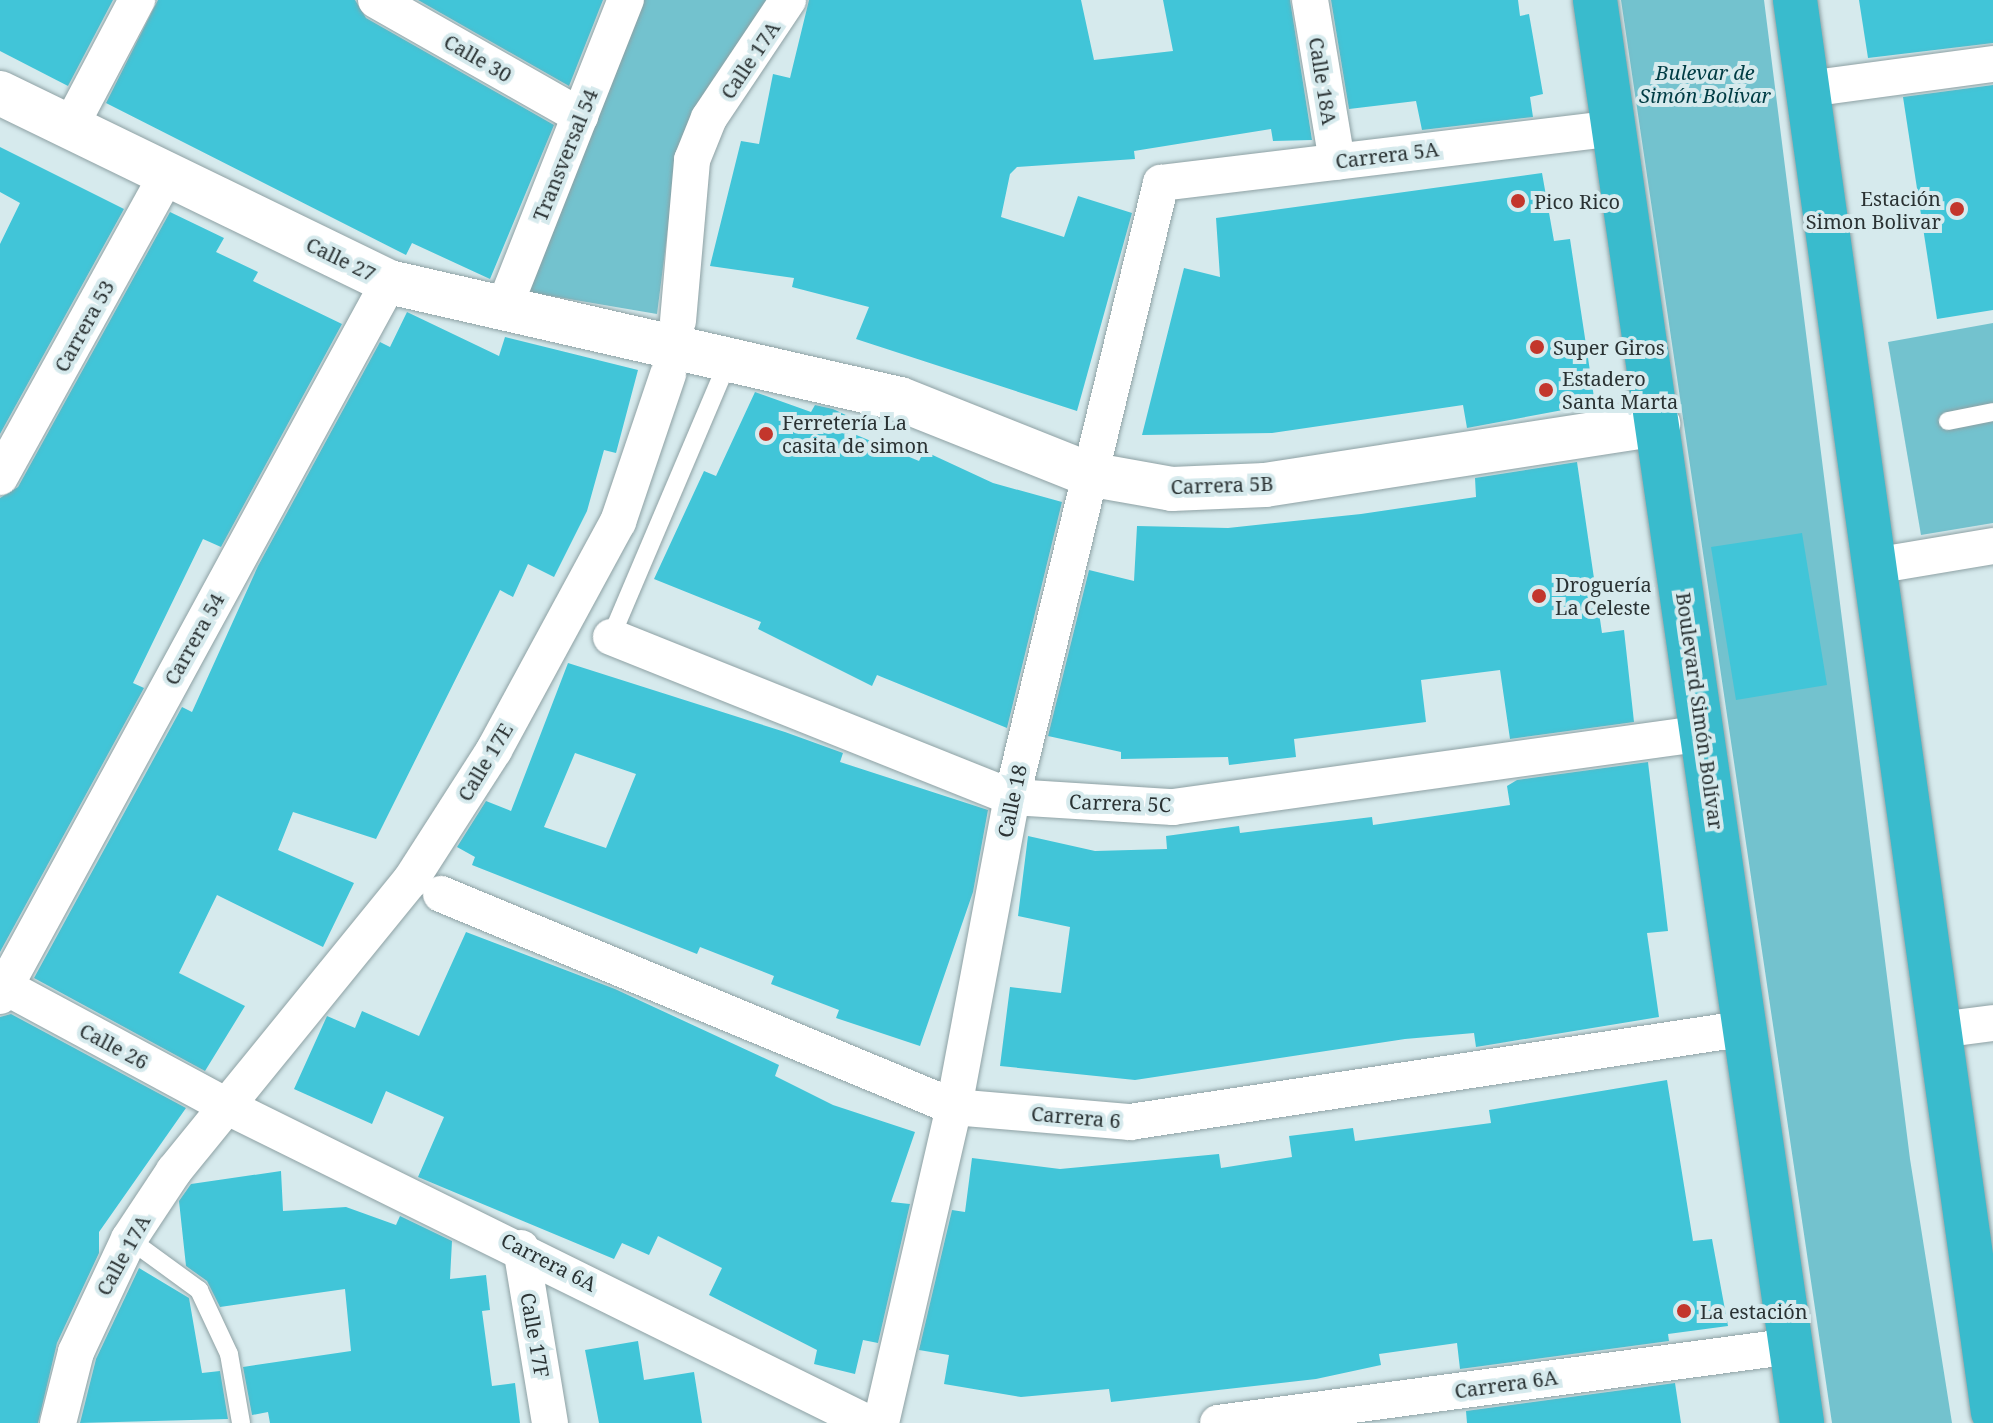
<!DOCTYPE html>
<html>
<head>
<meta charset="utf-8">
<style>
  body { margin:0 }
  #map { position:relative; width:1993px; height:1423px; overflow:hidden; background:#d6eaed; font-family:"Noto Serif",serif }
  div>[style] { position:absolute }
  .green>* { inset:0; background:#73c2ce }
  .building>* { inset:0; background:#41c5d8 }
  .roads { filter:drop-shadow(0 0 2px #8ea1a4) drop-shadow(0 0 2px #8ea1a4) }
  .lane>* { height:18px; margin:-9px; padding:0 9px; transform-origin:9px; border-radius:9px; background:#fff }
  .street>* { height:36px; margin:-18px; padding:0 18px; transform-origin:18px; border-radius:18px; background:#fff }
  .secondary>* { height:44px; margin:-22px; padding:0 22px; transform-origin:22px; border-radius:22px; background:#fff }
  .highway>* { height:44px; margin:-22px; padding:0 22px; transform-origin:22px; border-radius:22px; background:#39bbcd }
  .dots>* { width:22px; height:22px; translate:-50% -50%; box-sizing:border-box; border:4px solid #d6eaed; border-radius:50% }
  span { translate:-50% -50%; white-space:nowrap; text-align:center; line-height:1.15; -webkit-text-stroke:8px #d6eaed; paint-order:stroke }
  .street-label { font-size:20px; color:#2a3233 }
  .park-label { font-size:20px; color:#003c44; font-style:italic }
  .poi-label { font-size:20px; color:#2a3233 }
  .right { translate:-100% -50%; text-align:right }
  .left { translate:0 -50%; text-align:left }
</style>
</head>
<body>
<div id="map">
  <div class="green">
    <i style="clip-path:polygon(641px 0,775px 0,677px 157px,657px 314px,528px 292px)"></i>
    <i style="clip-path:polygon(1621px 0,1764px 0,1910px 1159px,1952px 1423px,1832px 1423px)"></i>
    <i style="clip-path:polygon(1993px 323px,1993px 523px,1921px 535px,1888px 342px)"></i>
  </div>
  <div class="building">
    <i style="clip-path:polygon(0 0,113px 0,68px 86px,0 51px)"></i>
    <i style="clip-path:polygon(158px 0,355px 0,366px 18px,554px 125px,490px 279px,412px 243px,406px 255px,106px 103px)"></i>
    <i style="clip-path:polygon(418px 0,603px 0,569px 86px)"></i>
    <i style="clip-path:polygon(809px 0,1081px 0,1094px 60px,1173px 51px,1163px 0,1290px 0,1312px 140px,1273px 141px,1271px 129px,1134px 151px,1135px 159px,1017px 167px,1010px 174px,1001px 217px,1064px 237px,1078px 196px,1132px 213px,1077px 411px,856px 339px,869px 307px,792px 287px,794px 278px,710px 266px,741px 141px,759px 144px,773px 74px,790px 78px)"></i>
    <i style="clip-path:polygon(1331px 0,1518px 0,1520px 16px,1529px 14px,1543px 94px,1530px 97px,1533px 117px,1422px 130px,1416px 101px,1349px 109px)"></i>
    <i style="clip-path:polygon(1859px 0,1993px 0,1993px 43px,1868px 58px)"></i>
    <i style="clip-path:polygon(1993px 85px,1993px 310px,1937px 319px,1903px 97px)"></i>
    <i style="clip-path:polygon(0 147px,124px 209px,0 434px,0 244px,20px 203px,0 192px)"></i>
    <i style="clip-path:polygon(1542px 173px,1554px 241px,1570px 239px,1595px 404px,1467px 428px,1463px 405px,1272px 433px,1142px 435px,1184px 268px,1220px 277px,1216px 218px)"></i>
    <i style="clip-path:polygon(170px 212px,224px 238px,216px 252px,258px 272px,253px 281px,342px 324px,221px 547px,203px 539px,133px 683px,144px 688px,0 952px,0 498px,18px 487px)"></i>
    <i style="clip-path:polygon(407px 312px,499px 356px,505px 337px,638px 370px,616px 453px,604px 450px,587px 511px,554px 577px,528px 564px,513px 597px,500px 590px,376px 839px,293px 812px,278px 850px,354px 883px,323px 947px,217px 895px,179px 973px,245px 1006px,205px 1071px,34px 978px,182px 707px,192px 712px,258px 566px,380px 342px,390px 347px)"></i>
    <i style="clip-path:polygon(755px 392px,811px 412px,815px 405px,833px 409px,848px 416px,842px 429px,919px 461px,924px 451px,993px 483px,1062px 502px,1007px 728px,877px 675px,872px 686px,758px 629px,761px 622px,654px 579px,704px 471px,716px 476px)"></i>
    <i style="clip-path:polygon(1577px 462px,1602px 633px,1624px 630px,1634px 722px,1510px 739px,1500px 670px,1421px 680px,1426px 722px,1294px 739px,1296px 757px,1229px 765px,1228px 757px,1121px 759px,1121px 752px,1048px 736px,1089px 570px,1134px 581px,1137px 526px,1228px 528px,1361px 514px,1476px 497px,1475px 478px)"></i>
    <i style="clip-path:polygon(1802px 533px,1827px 685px,1736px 700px,1711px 547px)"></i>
    <i style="clip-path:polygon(evenodd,568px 663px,785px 732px,843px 753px,840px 762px,988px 810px,973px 892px,920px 1046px,836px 1018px,839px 1010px,771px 984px,774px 976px,700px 947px,697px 954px,472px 865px,475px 857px,457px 847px,486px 801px,511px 811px,568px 663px,575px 753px,636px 774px,606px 848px,544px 827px,575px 753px)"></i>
    <i style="clip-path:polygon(1648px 762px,1668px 931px,1647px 933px,1659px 1017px,1476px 1047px,1474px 1033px,1405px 1039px,1135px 1080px,1000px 1066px,1010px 987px,1061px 993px,1070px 927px,1018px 916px,1028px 836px,1095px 851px,1167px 849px,1166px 836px,1239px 826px,1240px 833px,1372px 817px,1373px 825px,1510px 805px,1507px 786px,1517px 780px)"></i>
    <i style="clip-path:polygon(466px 932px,615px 989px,779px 1065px,775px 1076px,833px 1105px,915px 1132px,891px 1202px,910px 1204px,878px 1343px,863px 1340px,855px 1374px,814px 1364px,817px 1350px,709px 1295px,722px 1268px,658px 1236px,649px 1255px,622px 1243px,614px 1259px,418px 1177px,444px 1117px,386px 1091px,372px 1124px,294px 1089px,327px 1016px,355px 1028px,362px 1011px,419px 1036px)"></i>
    <i style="clip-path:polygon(11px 1014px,186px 1108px,99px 1232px,99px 1253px,57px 1343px,38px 1423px,0 1423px,0 1017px)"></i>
    <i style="clip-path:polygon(1667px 1080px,1693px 1241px,1712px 1239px,1728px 1326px,1668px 1334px,1669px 1341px,1460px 1369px,1457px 1343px,1379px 1354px,1381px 1365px,1316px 1379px,1111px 1402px,1109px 1389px,1021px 1397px,944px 1384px,949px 1355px,919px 1350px,952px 1210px,965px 1212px,972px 1158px,1060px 1169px,1219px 1154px,1221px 1168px,1292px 1157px,1289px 1136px,1353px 1128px,1355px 1141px,1491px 1123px,1489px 1110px)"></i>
    <i style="clip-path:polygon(281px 1171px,283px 1211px,346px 1207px,396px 1225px,400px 1216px,452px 1241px,450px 1279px,486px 1275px,490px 1310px,482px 1311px,492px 1386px,515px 1383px,520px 1423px,270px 1423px,268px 1412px,252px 1415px,243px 1367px,351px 1351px,345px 1289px,220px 1307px,207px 1281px,186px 1266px,179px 1201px,191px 1184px)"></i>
    <i style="clip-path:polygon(139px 1268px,189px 1298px,202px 1373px,220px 1371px,228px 1419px,80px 1423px,96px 1359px)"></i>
    <i style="clip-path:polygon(638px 1341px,644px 1380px,694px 1372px,702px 1423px,599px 1423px,585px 1350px)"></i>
    <i style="clip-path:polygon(1675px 1383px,1681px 1423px,1467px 1423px,1466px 1411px)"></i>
  </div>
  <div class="roads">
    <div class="lane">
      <i style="left:1948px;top:421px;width:46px;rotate:-11.3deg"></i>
      <i style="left:611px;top:637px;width:299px;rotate:-67deg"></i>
      <i style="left:129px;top:1239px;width:87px;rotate:36.1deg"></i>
      <i style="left:199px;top:1290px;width:71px;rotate:64.9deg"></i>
      <i style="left:229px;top:1354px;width:70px;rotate:80.1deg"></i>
    </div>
    <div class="street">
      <i style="left:376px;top:0;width:235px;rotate:29.6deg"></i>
      <i style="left:1310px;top:0;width:164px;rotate:80.5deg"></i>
      <i style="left:1808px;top:89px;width:187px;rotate:-7.7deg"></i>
      <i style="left:70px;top:127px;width:144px;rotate:-62.2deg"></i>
      <i style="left:503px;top:310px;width:334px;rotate:-68.4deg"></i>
      <i style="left:678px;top:321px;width:162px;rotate:-85deg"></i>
      <i style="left:692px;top:160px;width:45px;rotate:-68deg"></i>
      <i style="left:709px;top:118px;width:142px;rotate:-56.2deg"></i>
      <i style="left:0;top:477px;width:346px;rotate:-61.1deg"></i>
      <i style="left:1874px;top:566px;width:121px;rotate:-9.5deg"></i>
      <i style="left:611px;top:637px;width:432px;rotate:21.8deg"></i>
      <i style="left:1012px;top:797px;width:161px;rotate:3.6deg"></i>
      <i style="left:1173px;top:807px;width:536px;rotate:-7.93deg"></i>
      <i style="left:441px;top:894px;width:555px;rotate:22.55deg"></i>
      <i style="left:954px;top:1107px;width:177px;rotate:4.9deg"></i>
      <i style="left:1130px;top:1122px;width:624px;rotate:-8.66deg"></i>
      <i style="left:0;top:984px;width:259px;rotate:28.3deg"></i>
      <i style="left:228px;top:1107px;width:714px;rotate:26.28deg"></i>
      <i style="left:0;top:996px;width:813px;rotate:-61.42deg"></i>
      <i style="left:1939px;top:1030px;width:54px;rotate:-7.4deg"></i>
      <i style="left:521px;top:1248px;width:177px;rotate:80.6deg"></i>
      <i style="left:58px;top:1423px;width:73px;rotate:-75.8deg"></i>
      <i style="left:76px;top:1352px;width:125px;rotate:-64.9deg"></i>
      <i style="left:129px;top:1239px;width:82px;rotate:-56.5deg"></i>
      <i style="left:174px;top:1171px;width:374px;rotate:-50.9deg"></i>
      <i style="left:410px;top:881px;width:156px;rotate:-57.3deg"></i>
      <i style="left:494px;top:750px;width:260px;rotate:-61.5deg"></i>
      <i style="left:618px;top:522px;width:156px;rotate:-71.3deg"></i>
      <i style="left:881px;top:1423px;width:324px;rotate:-77deg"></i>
      <i style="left:954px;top:1107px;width:315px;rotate:-79.4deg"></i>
      <i style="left:1012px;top:797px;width:632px;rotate:-76.36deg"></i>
      <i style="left:1161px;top:183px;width:456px;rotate:-6.9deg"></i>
      <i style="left:1218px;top:1423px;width:580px;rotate:-7.63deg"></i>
    </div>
    <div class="secondary">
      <i style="left:0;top:93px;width:432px;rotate:25.9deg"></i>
      <i style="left:389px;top:282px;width:524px;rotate:12.9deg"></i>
      <i style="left:900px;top:399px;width:202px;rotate:21.7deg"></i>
      <i style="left:1088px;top:474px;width:85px;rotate:10.1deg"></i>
      <i style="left:1172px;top:489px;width:93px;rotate:-2.5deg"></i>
      <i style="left:1265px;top:485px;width:398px;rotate:-8.8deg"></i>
    </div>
    <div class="highway">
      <i style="left:1595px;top:0;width:1438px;rotate:81.72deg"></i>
      <i style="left:1795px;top:0;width:1426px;rotate:82.02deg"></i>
    </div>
  </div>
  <div class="dots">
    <i style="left:1518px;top:201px;background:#c3362c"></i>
    <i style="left:1957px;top:209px;background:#c3362c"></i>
    <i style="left:1537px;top:347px;background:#c3362c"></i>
    <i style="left:1546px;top:390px;background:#c3362c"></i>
    <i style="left:766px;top:434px;background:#c3362c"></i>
    <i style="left:1539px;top:596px;background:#c3362c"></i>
    <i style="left:1684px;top:1311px;background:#c3362c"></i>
  </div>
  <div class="street-label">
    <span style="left:478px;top:58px;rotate:30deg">Calle 30</span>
    <span style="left:750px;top:60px;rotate:-56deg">Calle 17A</span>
    <span style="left:1323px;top:81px;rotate:81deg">Calle 18A</span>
    <span style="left:565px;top:155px;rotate:-68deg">Transversal 54</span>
    <span style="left:1387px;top:155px;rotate:-7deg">Carrera 5A</span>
    <span style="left:341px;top:259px;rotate:26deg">Calle 27</span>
    <span style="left:84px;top:326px;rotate:-61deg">Carrera 53</span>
    <span style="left:1222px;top:485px;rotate:-2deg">Carrera 5B</span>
    <span style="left:194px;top:639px;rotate:-61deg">Carrera 54</span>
    <span style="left:1700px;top:711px;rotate:82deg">Boulevard Simón Bolívar</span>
    <span style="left:485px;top:762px;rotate:-59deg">Calle 17E</span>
    <span style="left:1012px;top:801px;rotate:-78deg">Calle 18</span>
    <span style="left:1120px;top:803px;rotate:2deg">Carrera 5C</span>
    <span style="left:114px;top:1046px;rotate:28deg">Calle 26</span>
    <span style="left:1076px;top:1117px;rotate:5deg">Carrera 6</span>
    <span style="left:123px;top:1255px;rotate:-61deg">Calle 17A</span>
    <span style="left:549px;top:1262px;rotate:27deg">Carrera 6A</span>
    <span style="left:535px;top:1335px;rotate:80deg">Calle 17F</span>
    <span style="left:1506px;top:1384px;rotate:-8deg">Carrera 6A</span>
  </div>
  <div class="park-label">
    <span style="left:1705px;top:84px">Bulevar de<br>Simón Bolívar</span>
  </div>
  <div class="poi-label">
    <span class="right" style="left:1941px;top:210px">Estación<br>Simon Bolivar</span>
    <span class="left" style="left:1534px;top:201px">Pico Rico</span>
    <span class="left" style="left:1553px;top:347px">Super Giros</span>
    <span class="left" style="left:1562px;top:390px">Estadero<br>Santa Marta</span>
    <span class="left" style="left:782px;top:434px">Ferretería La<br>casita de simon</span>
    <span class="left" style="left:1555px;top:596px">Droguería<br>La Celeste</span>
    <span class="left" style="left:1700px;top:1311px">La estación</span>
  </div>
</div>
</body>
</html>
